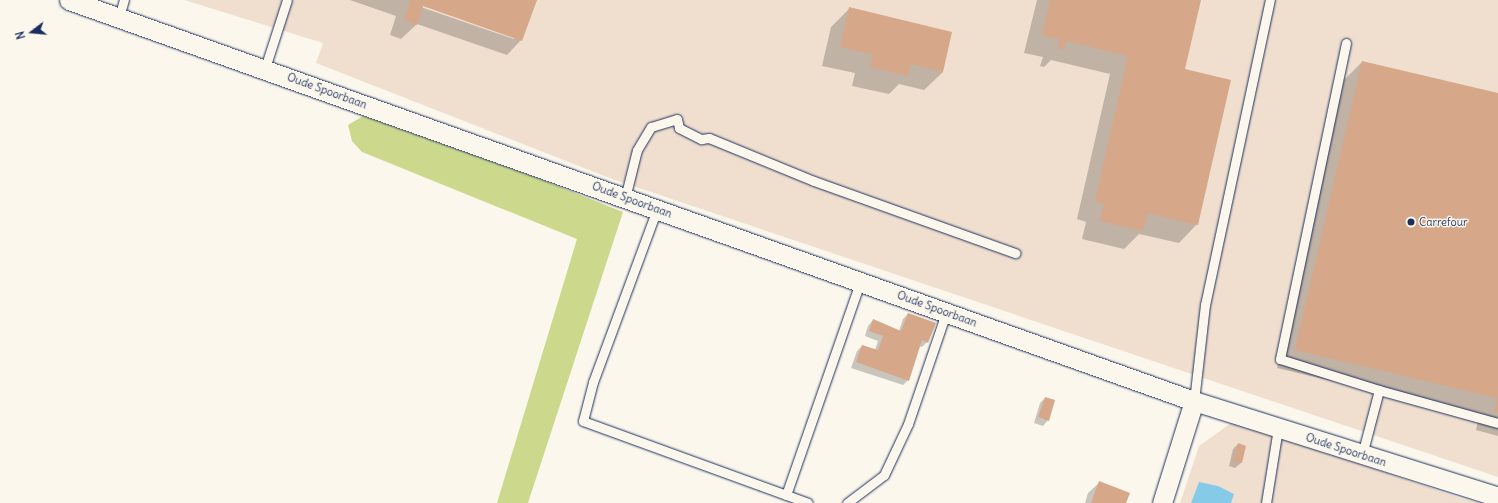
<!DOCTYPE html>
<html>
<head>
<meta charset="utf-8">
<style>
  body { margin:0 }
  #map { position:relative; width:1498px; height:503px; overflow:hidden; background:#fbf7ec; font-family:Delius,sans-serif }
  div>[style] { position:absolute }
  .built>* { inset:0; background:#f0dfcf }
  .green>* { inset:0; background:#ccd98d }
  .water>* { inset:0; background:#85cbe7 }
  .shadow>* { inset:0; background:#0003 }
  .building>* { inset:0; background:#d7a78a }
  .roads { filter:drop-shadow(0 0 1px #1b2f5e) drop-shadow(0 0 1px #1b2f5e) }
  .lane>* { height:9px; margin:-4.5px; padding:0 4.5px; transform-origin:4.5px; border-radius:4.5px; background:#fbf7ec }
  .street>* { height:19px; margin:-9.5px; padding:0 9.5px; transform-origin:9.5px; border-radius:9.5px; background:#fbf7ec }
  .dots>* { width:11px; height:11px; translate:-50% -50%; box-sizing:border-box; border:2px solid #fbf7ec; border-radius:50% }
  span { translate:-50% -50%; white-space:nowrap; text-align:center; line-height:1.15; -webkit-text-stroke:3px #fbf7ec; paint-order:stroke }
  .street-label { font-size:11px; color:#1b2f5e }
  .poi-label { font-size:11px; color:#1b2f5e }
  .left { translate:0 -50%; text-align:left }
  .north { position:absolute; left:12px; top:12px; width:40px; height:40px; -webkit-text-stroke:3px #fbf7ec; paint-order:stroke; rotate:254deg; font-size:11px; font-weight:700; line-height:16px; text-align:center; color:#1b2f5e }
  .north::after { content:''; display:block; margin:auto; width:14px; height:18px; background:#1b2f5e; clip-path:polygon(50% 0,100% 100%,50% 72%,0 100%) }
</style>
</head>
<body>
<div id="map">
  <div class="built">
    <i style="clip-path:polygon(184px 0,1498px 0,1498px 477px,612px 179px,316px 63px,323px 43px)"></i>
    <i style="clip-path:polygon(1234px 421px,1466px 500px,1478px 503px,1180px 503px,1199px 446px)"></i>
  </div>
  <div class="green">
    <i style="clip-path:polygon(363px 116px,540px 179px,623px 212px,528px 503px,497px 503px,577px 239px,362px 152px,352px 141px,348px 125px)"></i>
  </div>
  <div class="water">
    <i style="clip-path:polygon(1199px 482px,1218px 486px,1234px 494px,1231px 503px,1191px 503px)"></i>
  </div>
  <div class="shadow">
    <i style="clip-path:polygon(evenodd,350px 0,535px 0,521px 40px,507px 55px,417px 24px,401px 39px,390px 35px,396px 16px,350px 0,419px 4px,514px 37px,514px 39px,418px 6px,419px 4px)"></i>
    <i style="clip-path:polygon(1037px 0,1200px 0,1184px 70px,1197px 224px,1179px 243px,1139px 234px,1124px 249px,1082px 239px,1086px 222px,1077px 219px,1110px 74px,1051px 60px,1044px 67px,1040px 66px,1043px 57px,1024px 53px)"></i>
    <i style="clip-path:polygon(850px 8px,943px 72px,924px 90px,899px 84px,889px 94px,852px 86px,855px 73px,822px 66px,831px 27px)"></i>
    <i style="clip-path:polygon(1362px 62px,1498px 94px,1498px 436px,1476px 430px,1479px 416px,1277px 368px,1344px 80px)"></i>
    <i style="clip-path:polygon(908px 314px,927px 342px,922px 347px,919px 346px,908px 380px,903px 385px,851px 368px,857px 351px,862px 346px,875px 350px,878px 341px,865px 336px,868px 326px,873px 320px,899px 331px,903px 319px)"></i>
    <i style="clip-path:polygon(1045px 398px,1048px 420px,1043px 426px,1034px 423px,1040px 403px)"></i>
    <i style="clip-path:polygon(1238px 444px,1241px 463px,1235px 468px,1229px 466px,1233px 449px)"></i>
    <i style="clip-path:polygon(1099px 483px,1125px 503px,1085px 503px,1088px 493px)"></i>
  </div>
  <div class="building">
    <i style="clip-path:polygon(407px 0,537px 0,522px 41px,423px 6px,417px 25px,404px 20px,410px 1px)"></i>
    <i style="clip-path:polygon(1050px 0,1201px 0,1185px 69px,1231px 80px,1198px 225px,1148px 213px,1143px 231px,1100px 221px,1104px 204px,1095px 201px,1128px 56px,1066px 41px,1063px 50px,1058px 48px,1060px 39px,1042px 35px)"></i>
    <i style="clip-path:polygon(849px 7px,952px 32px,943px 72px,911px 64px,908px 76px,870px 67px,873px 55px,840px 47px)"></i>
    <i style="clip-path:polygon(1362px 61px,1498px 93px,1498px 413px,1494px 412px,1497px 398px,1295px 350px)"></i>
    <i style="clip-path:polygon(908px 313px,936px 323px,928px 343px,922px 340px,909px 381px,856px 362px,862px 345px,878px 350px,883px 336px,869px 331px,873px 319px,901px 331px)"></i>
    <i style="clip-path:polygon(1045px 397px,1055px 400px,1049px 421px,1038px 417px)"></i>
    <i style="clip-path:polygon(1238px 443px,1246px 446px,1242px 463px,1233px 461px)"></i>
    <i style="clip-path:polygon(1099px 481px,1130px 493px,1126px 503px,1091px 503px)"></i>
  </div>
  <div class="roads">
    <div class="lane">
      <i style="left:119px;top:17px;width:18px;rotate:-74deg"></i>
      <i style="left:1346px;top:43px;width:323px;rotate:101.8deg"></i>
      <i style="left:1280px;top:359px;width:104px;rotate:17.4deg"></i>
      <i style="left:1379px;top:390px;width:67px;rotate:104.7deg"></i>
      <i style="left:265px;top:68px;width:71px;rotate:-72.1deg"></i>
      <i style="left:625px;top:198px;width:49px;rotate:-76deg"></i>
      <i style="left:637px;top:150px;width:27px;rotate:-59deg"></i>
      <i style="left:651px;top:127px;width:27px;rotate:-17deg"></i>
      <i style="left:677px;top:119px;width:9px;rotate:77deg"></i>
      <i style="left:679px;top:128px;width:25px;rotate:27deg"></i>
      <i style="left:701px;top:139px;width:8px;rotate:-7deg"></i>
      <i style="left:709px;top:138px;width:113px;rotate:22.3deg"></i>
      <i style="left:814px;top:181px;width:214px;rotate:19.7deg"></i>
      <i style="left:657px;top:209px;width:184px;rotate:110.3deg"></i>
      <i style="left:593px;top:382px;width:40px;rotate:104.4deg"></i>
      <i style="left:583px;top:421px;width:239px;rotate:20deg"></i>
      <i style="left:1379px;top:390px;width:123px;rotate:15.5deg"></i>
      <i style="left:1194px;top:401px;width:97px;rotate:-83.5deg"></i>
      <i style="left:1205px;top:305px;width:312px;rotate:-78deg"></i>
      <i style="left:786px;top:495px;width:225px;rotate:-70.8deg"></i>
      <i style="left:847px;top:503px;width:46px;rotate:-37.1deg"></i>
      <i style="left:884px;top:475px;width:56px;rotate:-64.8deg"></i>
      <i style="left:908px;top:424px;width:117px;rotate:-71.1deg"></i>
      <i style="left:1266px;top:503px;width:76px;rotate:-80.9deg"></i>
    </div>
    <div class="street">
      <i style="left:69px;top:0;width:1194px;rotate:19.62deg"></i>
      <i style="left:1194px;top:401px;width:319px;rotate:17.5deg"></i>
      <i style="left:1162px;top:503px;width:107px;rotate:-72.6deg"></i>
    </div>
  </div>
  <div class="dots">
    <i style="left:1411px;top:222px;background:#1b2f5e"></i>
  </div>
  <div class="street-label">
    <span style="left:327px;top:91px;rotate:20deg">Oude Spoorbaan</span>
    <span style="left:632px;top:200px;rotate:20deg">Oude Spoorbaan</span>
    <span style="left:937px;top:309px;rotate:20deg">Oude Spoorbaan</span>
    <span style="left:1346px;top:450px;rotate:18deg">Oude Spoorbaan</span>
  </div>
  <div class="poi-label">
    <span class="left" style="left:1419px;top:222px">Carrefour</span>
  </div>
  <div class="north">N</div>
</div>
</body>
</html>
